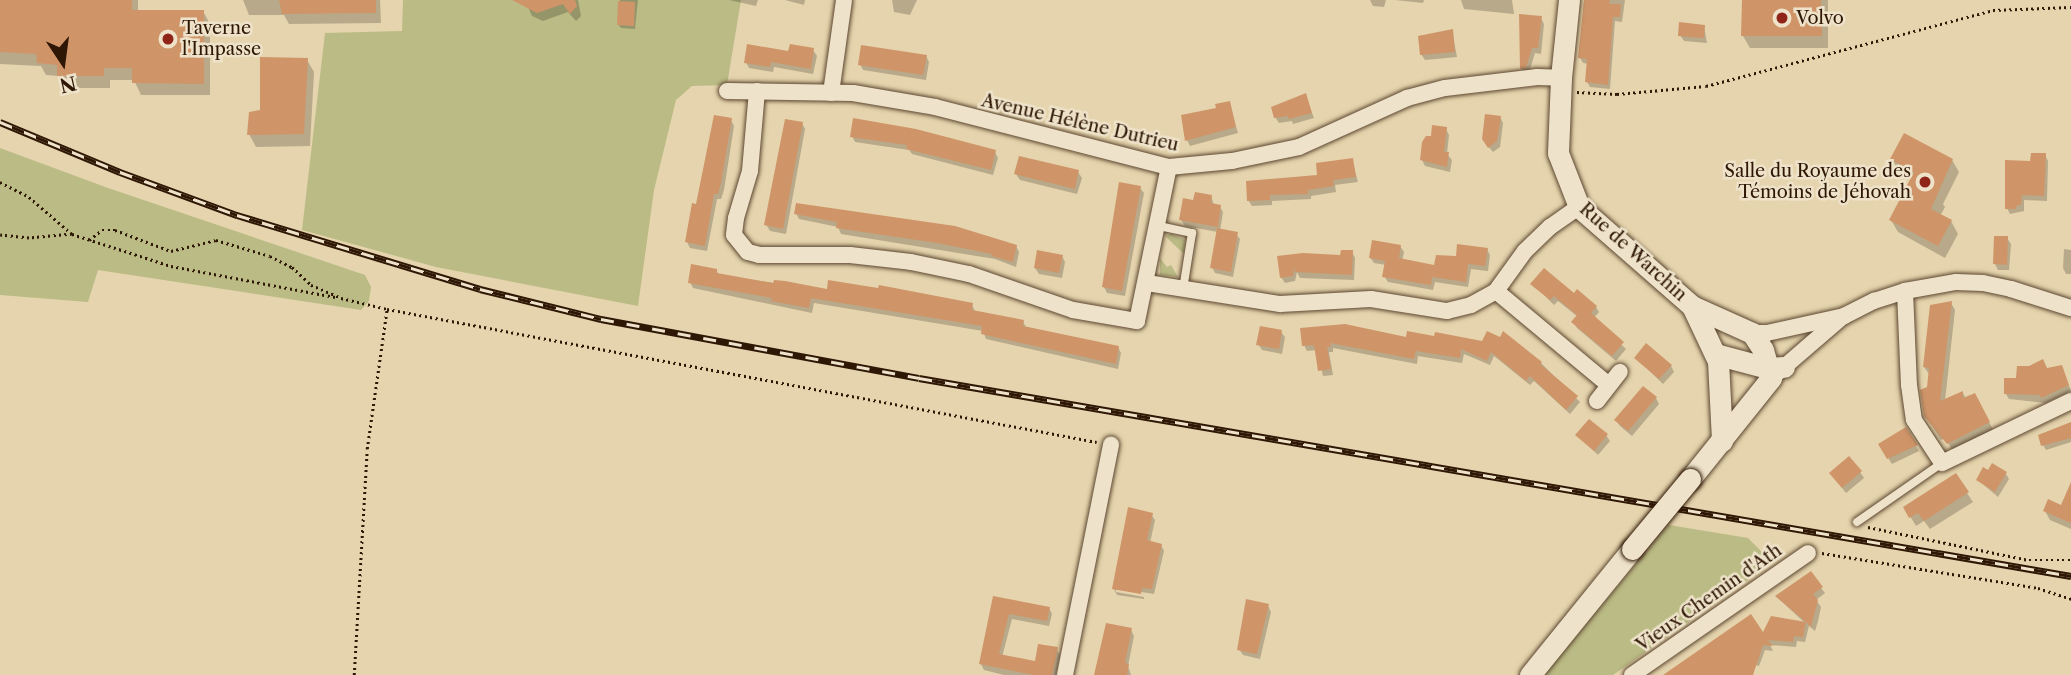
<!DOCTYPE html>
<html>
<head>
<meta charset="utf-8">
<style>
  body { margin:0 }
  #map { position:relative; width:2071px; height:675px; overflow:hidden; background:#e5d4ad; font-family:"Libre Caslon Text",serif }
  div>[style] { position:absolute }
  .green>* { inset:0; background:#bbbb85 }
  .shadow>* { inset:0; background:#0003 }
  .building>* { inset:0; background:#cf9569 }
  .path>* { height:2.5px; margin-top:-1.25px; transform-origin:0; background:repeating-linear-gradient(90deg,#2f1706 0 2px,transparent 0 5.5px) }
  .roads { filter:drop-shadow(0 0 2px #5c4630) drop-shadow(0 0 2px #5c4630) }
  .lane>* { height:8px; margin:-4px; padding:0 4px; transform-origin:4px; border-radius:4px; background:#eee3ca }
  .street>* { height:16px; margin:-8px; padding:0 8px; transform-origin:8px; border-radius:8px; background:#eee3ca }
  .secondary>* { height:21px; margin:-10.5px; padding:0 10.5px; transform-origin:10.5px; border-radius:10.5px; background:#eee3ca }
  .rail>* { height:7px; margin-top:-3.5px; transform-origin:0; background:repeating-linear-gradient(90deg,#eee3ca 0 13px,#2f1706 0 26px); box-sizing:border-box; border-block:2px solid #2f1706 }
  .bridges { filter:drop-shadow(0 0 2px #2f1706) drop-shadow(0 0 2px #2f1706) }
  .secondary-bridge>* { height:21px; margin:-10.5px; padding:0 10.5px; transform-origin:10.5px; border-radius:10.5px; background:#eee3ca }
  .dots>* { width:19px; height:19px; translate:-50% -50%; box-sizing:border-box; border:4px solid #eee3ca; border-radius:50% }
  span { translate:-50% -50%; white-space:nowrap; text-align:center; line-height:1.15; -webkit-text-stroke:5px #eee3ca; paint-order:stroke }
  .poi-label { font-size:18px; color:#2f1706 }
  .left { translate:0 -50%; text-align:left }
  .right { translate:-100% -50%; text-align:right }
  .street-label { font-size:18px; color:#2f1706 }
  .north { position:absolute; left:28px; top:28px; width:70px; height:70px; -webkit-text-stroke:5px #eee3ca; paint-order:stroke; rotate:167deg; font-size:19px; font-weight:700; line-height:28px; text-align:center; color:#2f1706 }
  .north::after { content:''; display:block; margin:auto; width:24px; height:32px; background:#2f1706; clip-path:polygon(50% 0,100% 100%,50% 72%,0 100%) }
</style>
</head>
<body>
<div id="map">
  <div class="green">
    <i style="clip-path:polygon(403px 0,741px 0,727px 85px,692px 86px,676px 100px,654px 190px,638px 306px,436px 267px,302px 230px,325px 33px,402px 31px)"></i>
    <i style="clip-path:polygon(0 148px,108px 188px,365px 275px,371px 287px,369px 301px,361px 310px,98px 270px,88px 302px,0 295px)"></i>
    <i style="clip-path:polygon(1171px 234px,1185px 240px,1184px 254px,1165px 236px)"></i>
    <i style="clip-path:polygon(1160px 258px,1167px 267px,1171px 265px,1178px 277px,1160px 275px)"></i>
    <i style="clip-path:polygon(1669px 525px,1748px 538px,1762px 552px,1761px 570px,1613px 675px,1542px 675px)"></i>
  </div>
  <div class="shadow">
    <i style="clip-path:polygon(0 0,138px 0,138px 11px,203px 11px,210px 24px,210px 95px,141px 95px,134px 80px,110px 80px,110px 88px,66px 88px,59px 76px,46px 75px,41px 66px,0 64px)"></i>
    <i style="clip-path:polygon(243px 0,380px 0,381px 23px,289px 24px,284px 15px,249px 15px)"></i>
    <i style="clip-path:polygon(525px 0,578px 0,581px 16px,576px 21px,568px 12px,543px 21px,532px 16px)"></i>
    <i style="clip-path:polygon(620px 0,638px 0,635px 29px,621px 28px,618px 24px)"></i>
    <i style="clip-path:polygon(729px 0,758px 0,756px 6px)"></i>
    <i style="clip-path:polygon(785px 0,805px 0,804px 5px)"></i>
    <i style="clip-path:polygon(892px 0,917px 0,910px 15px,894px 12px)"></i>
    <i style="clip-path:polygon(1370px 0,1386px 0,1384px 7px,1373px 6px)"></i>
    <i style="clip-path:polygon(1395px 0,1424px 0,1423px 3px)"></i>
    <i style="clip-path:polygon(1461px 0,1512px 0,1514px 14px,1464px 9px)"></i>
    <i style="clip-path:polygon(1584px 0,1625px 0,1622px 22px,1615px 21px,1610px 89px,1590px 87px,1587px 82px,1589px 64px,1583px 63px,1580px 58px)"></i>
    <i style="clip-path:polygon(1744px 0,1828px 0,1828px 48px,1750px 48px,1743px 36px)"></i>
    <i style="clip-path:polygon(1541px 18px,1544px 24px,1541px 54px,1535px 53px,1529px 73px,1525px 74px,1521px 68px)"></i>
    <i style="clip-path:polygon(1704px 26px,1707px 43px,1684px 41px,1680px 35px)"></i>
    <i style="clip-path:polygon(1452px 31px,1457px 57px,1425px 60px,1421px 54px)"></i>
    <i style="clip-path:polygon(813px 50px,817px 56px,813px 74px,774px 67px,773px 72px,749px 68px,746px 62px)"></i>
    <i style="clip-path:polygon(926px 56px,929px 62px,926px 80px,863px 70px,860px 64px)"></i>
    <i style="clip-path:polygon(307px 60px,314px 72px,310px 146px,256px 147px,249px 134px,262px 111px)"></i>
    <i style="clip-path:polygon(1305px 95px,1314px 118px,1293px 124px,1292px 121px,1279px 123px,1275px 117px)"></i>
    <i style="clip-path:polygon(1229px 103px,1238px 133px,1190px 146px,1187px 140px)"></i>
    <i style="clip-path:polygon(1500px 117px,1503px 123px,1500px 147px,1493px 152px,1487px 145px)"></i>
    <i style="clip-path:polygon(731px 120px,734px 126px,724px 190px,721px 199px,717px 199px,707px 251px,690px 248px,687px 242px,698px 206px)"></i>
    <i style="clip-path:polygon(802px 123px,805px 129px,786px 234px,770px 231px,767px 226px)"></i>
    <i style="clip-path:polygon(1446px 129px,1449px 135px,1447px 154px,1452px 160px,1450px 172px,1425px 166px,1422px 160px,1432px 138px)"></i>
    <i style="clip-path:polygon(852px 136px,995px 152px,998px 158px,993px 175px,912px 154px,909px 150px,855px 142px)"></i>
    <i style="clip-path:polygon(2045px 155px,2048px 161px,2047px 201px,2024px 200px,2024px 211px,2010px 214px,2007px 208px,2032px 163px)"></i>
    <i style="clip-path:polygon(1892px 159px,1952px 160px,1959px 172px,1943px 204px,1945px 207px,1940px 216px,1951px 221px,1958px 234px,1945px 258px,1898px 232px,1891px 220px,1913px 178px,1899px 171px)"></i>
    <i style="clip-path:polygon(1352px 160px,1358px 182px,1335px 185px,1336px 192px,1311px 196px,1311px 199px,1272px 201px,1272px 205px,1252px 206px,1248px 200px,1319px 177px)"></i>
    <i style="clip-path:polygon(1078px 172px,1082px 178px,1077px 194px,1020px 180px,1016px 174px)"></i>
    <i style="clip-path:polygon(1140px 188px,1144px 193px,1125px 296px,1107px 293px,1104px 287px)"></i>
    <i style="clip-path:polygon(1211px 196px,1214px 205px,1220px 207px,1223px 212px,1220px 231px,1236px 234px,1240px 239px,1233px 277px,1215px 273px,1212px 267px,1218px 232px,1185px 226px,1181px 220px,1195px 202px)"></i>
    <i style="clip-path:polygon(796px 213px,1016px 246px,1019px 252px,1016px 267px,995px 259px,841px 234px,838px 227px,799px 219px)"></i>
    <i style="clip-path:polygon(2007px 238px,2011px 244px,2009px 270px,1998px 270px,1995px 264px)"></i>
    <i style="clip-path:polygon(1400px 246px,1404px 252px,1402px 261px,1435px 267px,1487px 249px,1490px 255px,1488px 271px,1471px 269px,1468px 287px,1435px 282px,1433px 290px,1388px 282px,1384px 276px,1386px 265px,1374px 263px,1370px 257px)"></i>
    <i style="clip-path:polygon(2064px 249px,2071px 250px,2071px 274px,2066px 274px,2063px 268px)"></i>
    <i style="clip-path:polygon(1352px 252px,1355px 258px,1354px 280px,1300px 278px,1297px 272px,1295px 281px,1285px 283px,1281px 277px,1279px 258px,1342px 257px)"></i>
    <i style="clip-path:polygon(1062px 256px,1065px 262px,1062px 278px,1039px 274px,1035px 268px)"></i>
    <i style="clip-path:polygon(716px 270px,719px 275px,828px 291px,972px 305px,975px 311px,1023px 322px,1026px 327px,1118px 347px,1121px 353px,1118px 369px,986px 339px,983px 331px,814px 303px,812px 313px,693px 288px,690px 282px)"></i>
    <i style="clip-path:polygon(1533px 284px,1574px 295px,1596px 307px,1599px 312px,1594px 318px,1626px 349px,1616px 361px,1577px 328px,1574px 323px,1578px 317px,1558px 301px,1554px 305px)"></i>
    <i style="clip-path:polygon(1951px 303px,1955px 310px,1945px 401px,1963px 393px,1966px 399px,1979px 402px,1993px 430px,1953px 451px,1945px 438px,1941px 440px,1926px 416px,1929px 374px,1924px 367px)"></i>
    <i style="clip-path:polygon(1302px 329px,1408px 340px,1409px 333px,1541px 363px,1580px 402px,1570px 414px,1534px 381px,1530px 385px,1494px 356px,1490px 365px,1464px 354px,1462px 363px,1418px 356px,1417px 364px,1333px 348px,1333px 352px,1329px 352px,1333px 375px,1323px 376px,1317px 350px,1307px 351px,1304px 345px)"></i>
    <i style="clip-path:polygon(1281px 332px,1285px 337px,1282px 354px,1262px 350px,1258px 344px)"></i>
    <i style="clip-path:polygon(1636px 358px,1671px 366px,1674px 372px,1663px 384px)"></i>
    <i style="clip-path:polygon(2030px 368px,2064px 373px,2071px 391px,2046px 403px,2009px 399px,2006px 394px)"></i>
    <i style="clip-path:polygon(1656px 398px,1659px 404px,1632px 436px,1620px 426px,1616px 420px)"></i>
    <i style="clip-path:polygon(2071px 424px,2071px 442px,2046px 450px,2043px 445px)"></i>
    <i style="clip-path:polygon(1905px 429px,1919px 451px,1892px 464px,1880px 445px)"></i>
    <i style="clip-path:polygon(1577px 435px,1606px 435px,1610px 441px,1598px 455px)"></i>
    <i style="clip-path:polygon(1860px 472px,1864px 478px,1846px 493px,1831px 474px)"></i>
    <i style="clip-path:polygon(2006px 474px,2009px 479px,1998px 497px,1978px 480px)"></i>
    <i style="clip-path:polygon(1955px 475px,1973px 502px,1930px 529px,1924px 521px,1916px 526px,1905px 508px)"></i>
    <i style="clip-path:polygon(2071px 486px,2071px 529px,2050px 520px,2045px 511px,2062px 507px)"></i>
    <i style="clip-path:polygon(1151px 514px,1155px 520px,1150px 543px,1161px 545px,1164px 551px,1154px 594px,1116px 588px,1116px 592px,1144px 597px,1144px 599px,1117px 595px,1114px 589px)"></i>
    <i style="clip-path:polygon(1821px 588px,1825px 593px,1816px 600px,1821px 607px,1818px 621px,1815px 631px,1809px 626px,1805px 642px,1797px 641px,1796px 647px,1770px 645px,1773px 651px,1765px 650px,1759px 666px,1752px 664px,1748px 675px,1669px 675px,1763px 635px,1772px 618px,1806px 624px,1777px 597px)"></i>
    <i style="clip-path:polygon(994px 598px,1049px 608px,1052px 614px,1049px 626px,1012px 619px,1002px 657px,1036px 663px,1056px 649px,1060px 655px,1056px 675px,1004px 675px,984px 670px,981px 664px)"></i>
    <i style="clip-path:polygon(1268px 606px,1271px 612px,1260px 659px,1243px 655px,1239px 649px)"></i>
    <i style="clip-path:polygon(1131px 630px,1134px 636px,1128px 666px,1131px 675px,1096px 675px)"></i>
  </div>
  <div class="building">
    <i style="clip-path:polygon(0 0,132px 0,132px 10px,204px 10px,204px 84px,132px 83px,132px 68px,104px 68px,104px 76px,57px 76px,57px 65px,37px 63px,36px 54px,0 52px)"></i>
    <i style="clip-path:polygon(279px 0,376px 0,376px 13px,282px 14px)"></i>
    <i style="clip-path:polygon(512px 0,575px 0,577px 6px,570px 14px,563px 4px,537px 13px)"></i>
    <i style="clip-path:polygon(1584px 0,1610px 0,1609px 4px,1621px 4px,1620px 17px,1613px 17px,1608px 85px,1585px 82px,1587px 59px,1578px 58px)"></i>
    <i style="clip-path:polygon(1742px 0,1821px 0,1822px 36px,1741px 36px)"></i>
    <i style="clip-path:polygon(618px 1px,635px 2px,634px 26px,617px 25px)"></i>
    <i style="clip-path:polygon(1519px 14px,1542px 16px,1538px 48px,1532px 48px,1526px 68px,1520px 69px)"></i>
    <i style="clip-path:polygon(1679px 22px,1705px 25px,1704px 38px,1678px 36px)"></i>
    <i style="clip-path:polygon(1453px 29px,1455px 52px,1420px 55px,1418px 36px)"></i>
    <i style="clip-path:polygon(747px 44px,788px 51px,790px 44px,814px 48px,811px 69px,771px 62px,770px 67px,744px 63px)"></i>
    <i style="clip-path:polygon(861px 45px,927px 55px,923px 75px,858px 65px)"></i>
    <i style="clip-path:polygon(260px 57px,308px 58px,304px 134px,247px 135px,249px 112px,260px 110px)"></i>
    <i style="clip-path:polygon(1306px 93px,1312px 113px,1289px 119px,1288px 116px,1274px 118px,1271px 107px)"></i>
    <i style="clip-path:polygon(1230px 101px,1236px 127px,1185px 141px,1181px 115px,1216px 108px,1215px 104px)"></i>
    <i style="clip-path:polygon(1485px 114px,1501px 116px,1497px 141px,1488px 148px,1482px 139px)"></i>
    <i style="clip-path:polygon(714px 115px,732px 118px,721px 183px,718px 194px,714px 194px,705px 246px,685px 242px,692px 203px,696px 204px)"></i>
    <i style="clip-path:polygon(853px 118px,916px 129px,996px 150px,991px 170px,906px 149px,907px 145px,850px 137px)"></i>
    <i style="clip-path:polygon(785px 119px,803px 122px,783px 229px,764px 225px)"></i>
    <i style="clip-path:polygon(1432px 125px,1447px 127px,1444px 152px,1449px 152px,1447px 167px,1420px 160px,1422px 142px,1426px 136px,1431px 136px)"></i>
    <i style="clip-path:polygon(1904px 133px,1953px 159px,1931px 209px,1952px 220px,1938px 246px,1889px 220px,1914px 172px,1890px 159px)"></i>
    <i style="clip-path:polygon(2031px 153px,2046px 153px,2044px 196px,2022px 195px,2021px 205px,2017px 205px,2016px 209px,2005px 209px,2005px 160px,2030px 161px)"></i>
    <i style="clip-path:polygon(1019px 156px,1079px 170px,1075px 189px,1014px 174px)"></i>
    <i style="clip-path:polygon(1353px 158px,1356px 177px,1333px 180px,1334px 186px,1308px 190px,1308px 194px,1270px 195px,1270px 200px,1247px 201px,1246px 181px,1317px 175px,1316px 163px)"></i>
    <i style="clip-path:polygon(1119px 182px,1141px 186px,1122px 291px,1102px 287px)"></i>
    <i style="clip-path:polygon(1195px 192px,1212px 195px,1211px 203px,1221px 205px,1218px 227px,1179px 220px,1183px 198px,1193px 200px)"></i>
    <i style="clip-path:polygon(796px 203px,955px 226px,1017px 245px,1013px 262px,991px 256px,992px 254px,937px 243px,836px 228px,837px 222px,794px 214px)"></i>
    <i style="clip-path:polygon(1217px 228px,1238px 232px,1231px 272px,1210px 268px)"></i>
    <i style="clip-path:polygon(1994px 236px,2008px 236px,2007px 265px,1993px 264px)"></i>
    <i style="clip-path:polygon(1372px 240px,1401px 245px,1399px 258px,1434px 265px,1436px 255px,1456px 256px,1457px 244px,1488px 248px,1485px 266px,1468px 264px,1466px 282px,1432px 277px,1431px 285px,1382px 277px,1385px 261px,1369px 258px)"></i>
    <i style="clip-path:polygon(1037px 250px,1063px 255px,1059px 273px,1034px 268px)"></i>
    <i style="clip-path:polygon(1341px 250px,1353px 250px,1352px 275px,1295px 272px,1294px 267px,1293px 276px,1280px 278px,1277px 256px,1303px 253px,1340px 255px)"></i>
    <i style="clip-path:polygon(691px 264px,717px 269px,717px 273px,773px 283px,774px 280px,785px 281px,827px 289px,828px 280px,878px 288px,879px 285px,973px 303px,972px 310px,1024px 320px,1023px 326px,1119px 346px,1116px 364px,981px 334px,982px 326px,811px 298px,809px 308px,771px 301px,772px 298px,688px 283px)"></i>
    <i style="clip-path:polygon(1544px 268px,1574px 293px,1577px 289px,1597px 306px,1591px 313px,1624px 342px,1612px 356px,1571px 322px,1577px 315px,1554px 296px,1550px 300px,1530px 284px)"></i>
    <i style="clip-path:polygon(1952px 301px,1940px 401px,1963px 391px,1963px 398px,1975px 393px,1990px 422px,1947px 444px,1924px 416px,1920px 390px,1927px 387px,1929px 368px,1923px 367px,1930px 305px)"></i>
    <i style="clip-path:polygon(1345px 324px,1406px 337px,1407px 331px,1434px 336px,1435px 332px,1482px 341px,1487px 331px,1500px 337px,1503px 331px,1542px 362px,1540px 364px,1578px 396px,1566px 410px,1530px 376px,1526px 381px,1491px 352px,1487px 361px,1461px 349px,1460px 358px,1416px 351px,1414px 359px,1330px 343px,1331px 347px,1327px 347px,1331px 369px,1318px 371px,1314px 345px,1302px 346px,1300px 328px)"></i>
    <i style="clip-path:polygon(1260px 326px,1282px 330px,1279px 349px,1256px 345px)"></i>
    <i style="clip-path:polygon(1646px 343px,1672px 365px,1659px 379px,1634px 358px)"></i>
    <i style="clip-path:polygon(2043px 359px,2047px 368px,2062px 365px,2069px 385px,2041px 398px,2040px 395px,2004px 394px,2004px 378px,2016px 378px,2017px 366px,2029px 366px)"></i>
    <i style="clip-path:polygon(1643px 386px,1657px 397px,1628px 431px,1614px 420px)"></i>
    <i style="clip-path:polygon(1589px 419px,1608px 434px,1594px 451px,1575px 435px)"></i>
    <i style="clip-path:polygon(2071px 422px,2071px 438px,2041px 446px,2038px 435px)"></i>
    <i style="clip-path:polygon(1906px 427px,1918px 445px,1887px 459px,1878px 444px)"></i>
    <i style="clip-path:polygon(1849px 456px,1862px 471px,1842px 488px,1829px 473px)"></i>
    <i style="clip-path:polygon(1992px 463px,2007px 472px,1995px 492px,1976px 480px,1983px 467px,1988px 470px)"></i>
    <i style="clip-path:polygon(1956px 473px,1969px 492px,1924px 521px,1918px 513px,1909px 518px,1903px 507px)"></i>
    <i style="clip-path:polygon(2071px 482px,2071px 523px,2043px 511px,2048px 499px,2061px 505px)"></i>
    <i style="clip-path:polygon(1128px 507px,1153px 513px,1147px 540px,1162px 544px,1152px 589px,1142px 588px,1141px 594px,1112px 589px)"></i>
    <i style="clip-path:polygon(1811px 571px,1823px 587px,1813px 594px,1818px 600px,1811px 627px,1806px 622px,1803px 637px,1794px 636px,1793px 642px,1768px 640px,1773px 646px,1763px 645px,1753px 675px,1663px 675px,1751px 614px,1763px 632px,1771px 616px,1806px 622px,1775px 596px)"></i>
    <i style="clip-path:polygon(993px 596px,1050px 607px,1047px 621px,1009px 614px,999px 654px,1035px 661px,1038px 644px,1058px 647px,1052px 675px,1034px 675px,979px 664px)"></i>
    <i style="clip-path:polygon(1246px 599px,1269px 604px,1257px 654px,1237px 650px)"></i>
    <i style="clip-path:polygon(1106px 623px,1132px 628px,1125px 663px,1129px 664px,1127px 675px,1094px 675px)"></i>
  </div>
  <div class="path">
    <i style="left:1577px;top:92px;width:40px;rotate:2.9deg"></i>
    <i style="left:1617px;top:94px;width:89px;rotate:-5.1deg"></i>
    <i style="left:1706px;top:86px;width:297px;rotate:-14.8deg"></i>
    <i style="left:1993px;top:10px;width:78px;rotate:-2.2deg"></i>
    <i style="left:0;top:182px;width:33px;rotate:27deg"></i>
    <i style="left:29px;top:197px;width:57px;rotate:40.7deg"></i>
    <i style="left:72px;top:234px;width:43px;rotate:174.7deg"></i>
    <i style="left:29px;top:238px;width:29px;rotate:-174deg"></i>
    <i style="left:72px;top:234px;width:104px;rotate:17.9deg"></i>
    <i style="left:171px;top:266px;width:167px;rotate:10.7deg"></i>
    <i style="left:89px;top:240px;width:16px;rotate:-38deg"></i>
    <i style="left:102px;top:230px;width:13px"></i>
    <i style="left:115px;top:230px;width:60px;rotate:20.6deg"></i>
    <i style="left:171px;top:251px;width:46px;rotate:-13.7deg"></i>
    <i style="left:216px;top:240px;width:56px;rotate:16.5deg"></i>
    <i style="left:270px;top:256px;width:25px;rotate:27deg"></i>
    <i style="left:292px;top:267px;width:26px;rotate:43deg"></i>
    <i style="left:311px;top:285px;width:33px;rotate:23deg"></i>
    <i style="left:341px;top:298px;width:47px;rotate:13.4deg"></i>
    <i style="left:387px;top:309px;width:722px;rotate:10.61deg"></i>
    <i style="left:1868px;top:527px;width:164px;rotate:11.6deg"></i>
    <i style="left:2029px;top:560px;width:42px"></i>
    <i style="left:1822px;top:553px;width:219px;rotate:9.2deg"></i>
    <i style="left:2038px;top:588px;width:35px;rotate:18deg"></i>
    <i style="left:354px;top:675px;width:226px;rotate:-86.7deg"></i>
    <i style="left:367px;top:449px;width:141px;rotate:-81.9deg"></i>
  </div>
  <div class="roads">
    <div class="lane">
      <i style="left:1159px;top:226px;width:34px;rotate:12deg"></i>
      <i style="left:1192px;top:233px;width:57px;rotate:99.1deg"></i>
      <i style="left:1857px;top:522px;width:103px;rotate:-34.8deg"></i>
    </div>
    <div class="street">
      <i style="left:727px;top:91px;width:126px;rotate:0.9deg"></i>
      <i style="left:853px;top:93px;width:83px;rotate:9.7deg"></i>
      <i style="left:935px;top:107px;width:242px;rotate:14.4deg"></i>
      <i style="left:1169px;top:167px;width:63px;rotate:-5.4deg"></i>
      <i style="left:1232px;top:161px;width:68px;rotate:-11.8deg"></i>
      <i style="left:1299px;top:147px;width:119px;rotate:-24.4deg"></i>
      <i style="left:1407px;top:98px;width:39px;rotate:-15deg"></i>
      <i style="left:1445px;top:88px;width:93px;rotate:-6.8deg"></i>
      <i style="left:1537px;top:77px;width:24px;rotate:2deg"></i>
      <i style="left:757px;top:91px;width:80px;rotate:95deg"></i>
      <i style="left:750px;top:171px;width:49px;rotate:106.6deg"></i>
      <i style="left:736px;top:218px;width:17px;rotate:97deg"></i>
      <i style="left:734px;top:235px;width:22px;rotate:51deg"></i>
      <i style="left:748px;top:252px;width:11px;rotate:15deg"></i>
      <i style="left:759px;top:255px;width:91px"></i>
      <i style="left:850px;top:255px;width:61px;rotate:6.5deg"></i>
      <i style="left:911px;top:262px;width:59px;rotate:11.7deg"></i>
      <i style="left:969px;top:274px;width:110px;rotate:19.1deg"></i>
      <i style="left:1073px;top:310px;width:65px;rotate:9.8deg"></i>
      <i style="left:1137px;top:321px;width:157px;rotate:-78.3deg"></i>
      <i style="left:831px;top:93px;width:93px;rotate:-82deg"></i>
      <i style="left:1147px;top:283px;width:135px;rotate:9deg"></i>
      <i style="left:1280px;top:304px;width:91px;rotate:-3.1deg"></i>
      <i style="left:1371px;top:299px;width:77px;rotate:9deg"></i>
      <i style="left:1447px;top:311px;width:25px;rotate:-14deg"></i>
      <i style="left:1471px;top:305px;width:29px;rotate:-29deg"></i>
      <i style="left:1496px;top:291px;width:49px;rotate:-54.1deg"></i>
      <i style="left:1525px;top:251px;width:35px;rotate:-44deg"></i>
      <i style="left:1550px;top:227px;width:35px;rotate:-35deg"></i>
      <i style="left:1496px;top:291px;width:147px;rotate:39.8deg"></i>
      <i style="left:1905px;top:291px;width:94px;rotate:87.6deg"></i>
      <i style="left:1909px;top:385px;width:35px;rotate:82deg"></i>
      <i style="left:1914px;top:420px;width:51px;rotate:56.9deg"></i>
      <i style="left:1942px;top:463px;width:143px;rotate:-25.7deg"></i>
      <i style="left:1752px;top:333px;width:15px"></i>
      <i style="left:1767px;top:333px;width:79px;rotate:-12.4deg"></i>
      <i style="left:1844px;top:316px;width:34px;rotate:-27deg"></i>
      <i style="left:1874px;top:301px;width:33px;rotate:-18deg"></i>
      <i style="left:1905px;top:291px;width:52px;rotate:-10deg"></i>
      <i style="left:1956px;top:282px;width:27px;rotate:2deg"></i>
      <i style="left:1983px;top:283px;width:29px;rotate:12deg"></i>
      <i style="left:2011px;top:289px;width:63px;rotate:17.6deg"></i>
      <i style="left:1776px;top:374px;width:87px;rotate:-40.8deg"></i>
      <i style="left:1597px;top:401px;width:37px;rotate:-52deg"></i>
      <i style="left:1065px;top:675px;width:235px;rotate:-78.7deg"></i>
      <i style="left:1632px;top:675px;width:214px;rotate:-34.7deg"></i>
    </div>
    <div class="secondary">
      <i style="left:1569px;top:0;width:78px;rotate:95.9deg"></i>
      <i style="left:1561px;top:78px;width:75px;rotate:92.3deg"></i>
      <i style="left:1558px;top:153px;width:58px;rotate:68.7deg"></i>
      <i style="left:1579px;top:207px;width:150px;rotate:41.2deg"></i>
      <i style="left:1692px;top:306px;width:66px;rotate:24.2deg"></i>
      <i style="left:1752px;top:333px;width:20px;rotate:57deg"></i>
      <i style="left:1763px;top:350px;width:29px;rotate:74deg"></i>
      <i style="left:1771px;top:378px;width:129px;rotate:128.7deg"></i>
      <i style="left:1692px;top:306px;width:61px;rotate:64.7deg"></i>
      <i style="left:1718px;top:361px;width:80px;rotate:87.1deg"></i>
      <i style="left:1715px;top:354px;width:55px;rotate:14.8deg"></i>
      <i style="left:1768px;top:368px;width:16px;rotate:-4deg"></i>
      <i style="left:1530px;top:675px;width:162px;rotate:-51deg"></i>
    </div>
  </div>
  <div class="rail">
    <i style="left:0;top:122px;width:130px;rotate:22.6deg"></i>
    <i style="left:120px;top:172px;width:125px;rotate:20.2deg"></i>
    <i style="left:237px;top:215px;width:254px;rotate:16.9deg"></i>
    <i style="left:480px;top:289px;width:125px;rotate:13.9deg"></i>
    <i style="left:601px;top:319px;width:323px;rotate:10.5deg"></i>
    <i style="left:919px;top:378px;width:1169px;rotate:9.75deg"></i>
  </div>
  <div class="bridges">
    <div class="secondary-bridge">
      <i style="left:1632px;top:549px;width:91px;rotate:-50.4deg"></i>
    </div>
  </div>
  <div class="dots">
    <i style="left:1782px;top:18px;background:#8f2418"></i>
    <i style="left:168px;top:39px;background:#8f2418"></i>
    <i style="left:1925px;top:182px;background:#8f2418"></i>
  </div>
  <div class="poi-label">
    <span class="left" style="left:1796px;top:18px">Volvo</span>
    <span class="left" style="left:182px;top:39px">Taverne<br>l'Impasse</span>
    <span class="right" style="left:1911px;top:182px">Salle du Royaume des<br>Témoins de Jéhovah</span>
  </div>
  <div class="street-label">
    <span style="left:1080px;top:123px;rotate:13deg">Avenue Hélène Dutrieu</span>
    <span style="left:1633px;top:252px;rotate:42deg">Rue de Warchin</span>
    <span style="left:1709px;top:598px;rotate:-35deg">Vieux Chemin d'Ath</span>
  </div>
  <div class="north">N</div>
</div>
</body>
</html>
